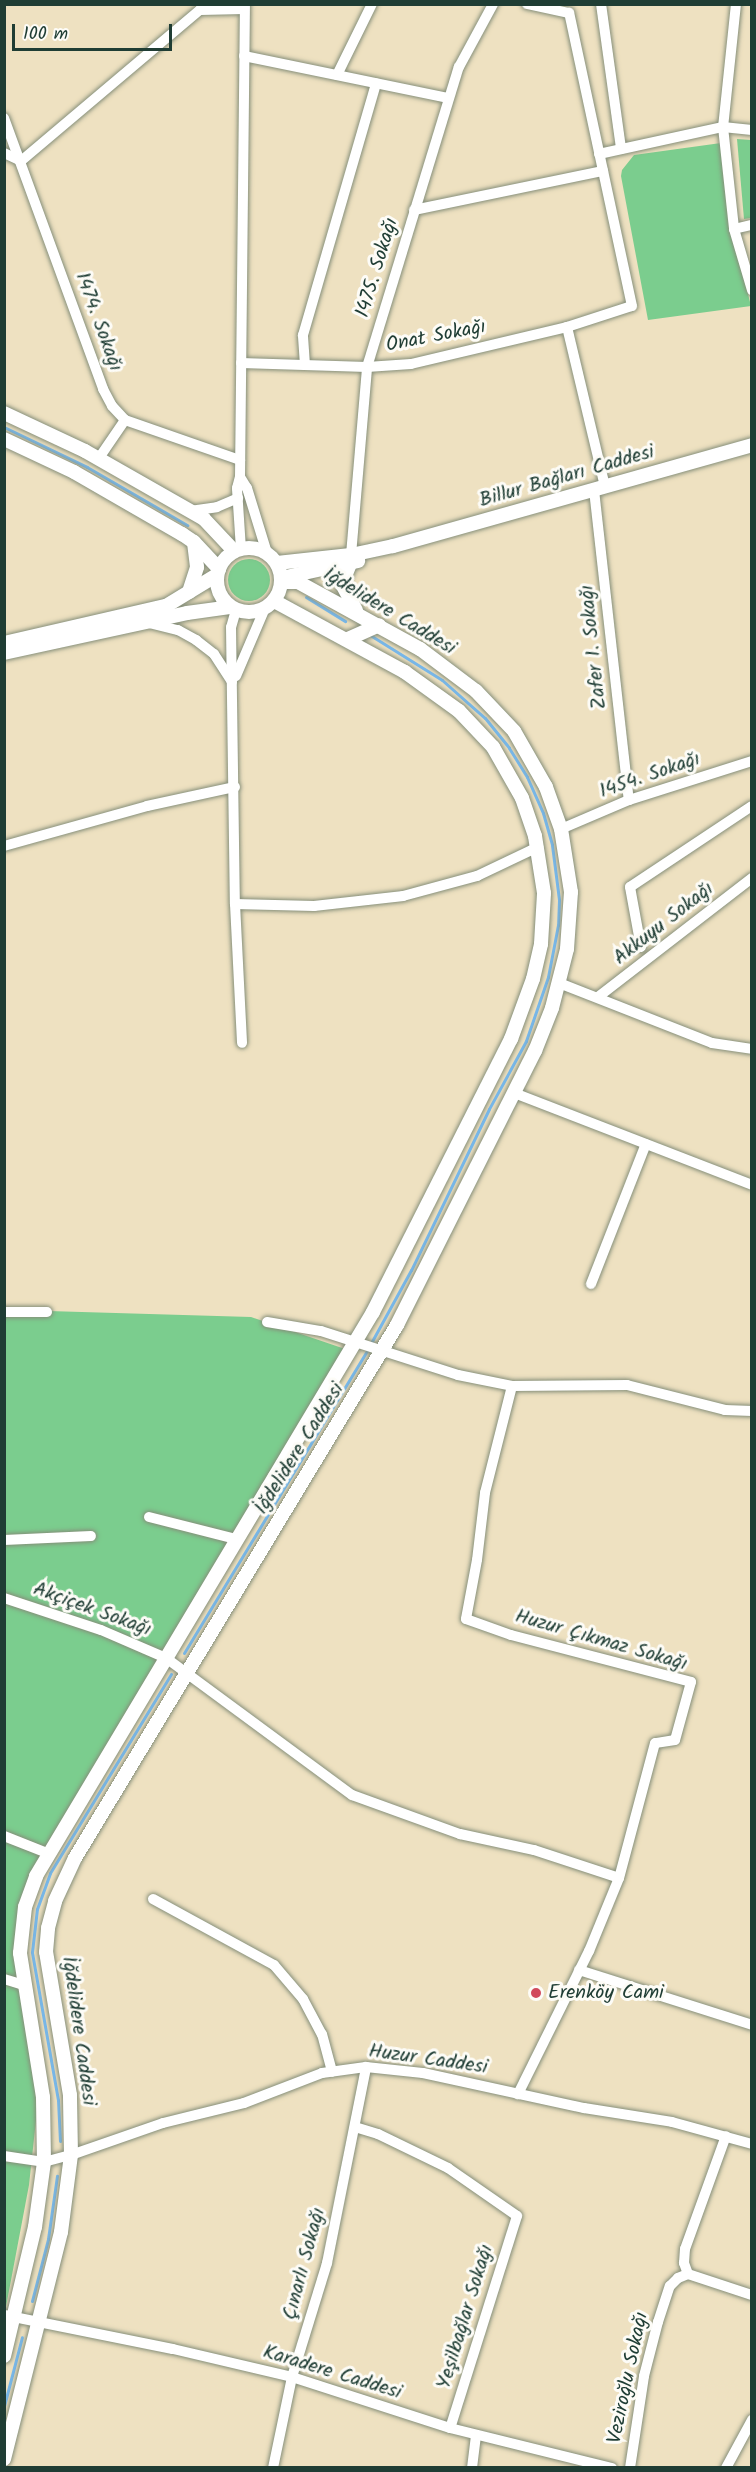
<!DOCTYPE html>
<html>
<head>
<meta charset="utf-8">
<style>
  body { margin:0 }
  #map { position:relative; width:756px; height:2472px; overflow:hidden; background:#eee1c1; font-family:Kalam,sans-serif }
  div>[style] { position:absolute }
  .green>* { inset:0; background:#7bcd8e }
  .round { border-radius:50% }
  .stream>* { height:3px; margin:-1.5px; padding:0 1.5px; transform-origin:1.5px; border-radius:1.5px; background:#77b8ec }
  .roads { filter:drop-shadow(0 0 2px #868f7a) drop-shadow(0 0 2px #868f7a) }
  .minor>* { height:10px; margin:-5px; padding:0 5px; transform-origin:5px; border-radius:5px; background:#fff }
  .tertiary>* { height:14px; margin:-7px; padding:0 7px; transform-origin:7px; border-radius:7px; background:#fff }
  .tertiary>.ring { margin:-7px; padding:0; box-sizing:content-box; background:none; border:14px solid #fff; border-radius:50% }
  .dots>* { width:16px; height:16px; translate:-50% -50%; box-sizing:border-box; border:3px solid #fdfcf7; border-radius:50% }
  span { translate:-50% -50%; white-space:nowrap; text-align:center; line-height:1.15; -webkit-text-stroke:6px #fdfcf7; paint-order:stroke }
  .street-label { font-size:20px; color:#1f3d34 }
  .poi-label { font-size:20px; color:#1f3d34 }
  .left { translate:0 -50%; text-align:left }
  .frame { position:absolute; inset:0; border:6px solid #1f3d34; pointer-events:none }
  .scale { position:absolute; left:12px; top:24px; width:160px; height:27px; box-sizing:border-box; border:3px solid #1f3d34; border-top:0; padding-left:8px; font-size:18px; line-height:21px; white-space:nowrap; color:#1f3d34; -webkit-text-stroke:4px #fdfcf7; paint-order:stroke }
</style>
</head>
<body>
<div id="map">
  <div class="green">
    <i style="clip-path:polygon(737px 139px,751px 140px,751px 218px,744px 219px)"></i>
    <i style="clip-path:polygon(721px 143px,732px 230px,751px 306px,648px 320px,621px 176px,622px 170px,634px 155px)"></i>
    <i class="round" style="left:228px;top:559px;width:42px;height:42px"></i>
    <i style="clip-path:polygon(14px 1310px,251px 1317px,348px 1350px,19px 1915px,37px 2111px,29px 2185px,5px 2312px,5px 1312px)"></i>
  </div>
  <div class="stream">
    <i style="left:4px;top:427px;width:92px;rotate:25.7deg"></i>
    <i style="left:87px;top:467px;width:116px;rotate:30.1deg"></i>
    <i style="left:306px;top:597px;width:46px;rotate:31.6deg"></i>
    <i style="left:370px;top:635px;width:85px;rotate:32deg"></i>
    <i style="left:442px;top:680px;width:57px;rotate:41.5deg"></i>
    <i style="left:485px;top:718px;width:38px;rotate:51deg"></i>
    <i style="left:509px;top:748px;width:34px;rotate:58deg"></i>
    <i style="left:527px;top:777px;width:39px;rotate:66deg"></i>
    <i style="left:543px;top:813px;width:33px;rotate:74deg"></i>
    <i style="left:552px;top:845px;width:55px;rotate:82.7deg"></i>
    <i style="left:559px;top:900px;width:25px;rotate:92deg"></i>
    <i style="left:558px;top:925px;width:53px;rotate:100.9deg"></i>
    <i style="left:548px;top:977px;width:68px;rotate:109deg"></i>
    <i style="left:526px;top:1041px;width:77px;rotate:118.6deg"></i>
    <i style="left:489px;top:1109px;width:179px;rotate:115.8deg"></i>
    <i style="left:411px;top:1270px;width:83px;rotate:118.7deg"></i>
    <i style="left:184px;top:1653px;width:355px;rotate:-58.8deg"></i>
    <i style="left:60px;top:2141px;width:41px;rotate:-92.8deg"></i>
    <i style="left:58px;top:2100px;width:150px;rotate:-100deg"></i>
    <i style="left:32px;top:1952px;width:43px;rotate:-83.4deg"></i>
    <i style="left:37px;top:1909px;width:38px;rotate:-70deg"></i>
    <i style="left:50px;top:1873px;width:233px;rotate:-58.7deg"></i>
    <i style="left:32px;top:2301px;width:64px;rotate:-75.5deg"></i>
    <i style="left:48px;top:2239px;width:64px;rotate:-81.9deg"></i>
    <i style="left:4px;top:2406px;width:71px;rotate:-75.4deg"></i>
  </div>
  <div class="roads">
    <div class="minor">
      <i style="left:601px;top:4px;width:146px;rotate:82.1deg"></i>
      <i style="left:736px;top:4px;width:124px;rotate:96deg"></i>
      <i style="left:723px;top:127px;width:103px;rotate:83.8deg"></i>
      <i style="left:734px;top:229px;width:64px;rotate:73.6deg"></i>
      <i style="left:244px;top:56px;width:209px;rotate:11.6deg"></i>
      <i style="left:337px;top:75px;width:79px;rotate:-63.8deg"></i>
      <i style="left:4px;top:118px;width:289px;rotate:69.9deg"></i>
      <i style="left:103px;top:389px;width:19px;rotate:62deg"></i>
      <i style="left:112px;top:406px;width:19px;rotate:47deg"></i>
      <i style="left:125px;top:420px;width:122px;rotate:19.2deg"></i>
      <i style="left:4px;top:153px;width:19px;rotate:25deg"></i>
      <i style="left:599px;top:154px;width:127px;rotate:-12.3deg"></i>
      <i style="left:723px;top:127px;width:29px;rotate:6deg"></i>
      <i style="left:21px;top:161px;width:234px;rotate:-40.2deg"></i>
      <i style="left:200px;top:10px;width:44px;rotate:-1.3deg"></i>
      <i style="left:414px;top:210px;width:193px;rotate:-11.7deg"></i>
      <i style="left:734px;top:229px;width:18px;rotate:-13deg"></i>
      <i style="left:567px;top:327px;width:164px;rotate:76.6deg"></i>
      <i style="left:241px;top:363px;width:126px;rotate:1.8deg"></i>
      <i style="left:367px;top:367px;width:44px;rotate:-3.9deg"></i>
      <i style="left:411px;top:364px;width:160px;rotate:-13.3deg"></i>
      <i style="left:567px;top:327px;width:68px;rotate:-17.9deg"></i>
      <i style="left:632px;top:306px;width:300px;rotate:-102.1deg"></i>
      <i style="left:569px;top:13px;width:43px;rotate:-167.9deg"></i>
      <i style="left:305px;top:365px;width:30px;rotate:-94deg"></i>
      <i style="left:303px;top:335px;width:262px;rotate:-73.8deg"></i>
      <i style="left:99px;top:458px;width:46px;rotate:-55.6deg"></i>
      <i style="left:240px;top:477px;width:13px;rotate:58deg"></i>
      <i style="left:247px;top:488px;width:68px;rotate:72.9deg"></i>
      <i style="left:594px;top:490px;width:312px;rotate:83.6deg"></i>
      <i style="left:190px;top:511px;width:27px;rotate:-8deg"></i>
      <i style="left:217px;top:507px;width:23px;rotate:-23deg"></i>
      <i style="left:241px;top:549px;width:61px;rotate:-93.8deg"></i>
      <i style="left:237px;top:488px;width:11px;rotate:-75deg"></i>
      <i style="left:240px;top:477px;width:473px;rotate:-89.4deg"></i>
      <i style="left:351px;top:555px;width:189px;rotate:-85.1deg"></i>
      <i style="left:367px;top:367px;width:314px;rotate:-73deg"></i>
      <i style="left:459px;top:67px;width:72px;rotate:-61.6deg"></i>
      <i style="left:236px;top:610px;width:18px;rotate:106deg"></i>
      <i style="left:231px;top:627px;width:277px;rotate:89.2deg"></i>
      <i style="left:235px;top:904px;width:139px;rotate:87.1deg"></i>
      <i style="left:149px;top:623px;width:30px;rotate:14deg"></i>
      <i style="left:178px;top:630px;width:21px;rotate:29deg"></i>
      <i style="left:196px;top:640px;width:23px;rotate:38deg"></i>
      <i style="left:214px;top:654px;width:33px;rotate:57deg"></i>
      <i style="left:236px;top:676px;width:74px;rotate:-66.9deg"></i>
      <i style="left:561px;top:829px;width:74px;rotate:-23.1deg"></i>
      <i style="left:629px;top:800px;width:129px;rotate:-17.6deg"></i>
      <i style="left:4px;top:846px;width:148px;rotate:-15.6deg"></i>
      <i style="left:147px;top:806px;width:90px;rotate:-12.2deg"></i>
      <i style="left:235px;top:904px;width:79px;rotate:1.5deg"></i>
      <i style="left:314px;top:906px;width:90px;rotate:-6.4deg"></i>
      <i style="left:403px;top:896px;width:77px;rotate:-15.1deg"></i>
      <i style="left:477px;top:876px;width:68px;rotate:-25.4deg"></i>
      <i style="left:641px;top:947px;width:61px;rotate:-100.4deg"></i>
      <i style="left:630px;top:887px;width:146px;rotate:-33.6deg"></i>
      <i style="left:559px;top:983px;width:164px;rotate:21.4deg"></i>
      <i style="left:712px;top:1043px;width:40px;rotate:8.5deg"></i>
      <i style="left:598px;top:997px;width:195px;rotate:-37.7deg"></i>
      <i style="left:514px;top:1093px;width:255px;rotate:21.1deg"></i>
      <i style="left:591px;top:1284px;width:150px;rotate:-68.6deg"></i>
      <i style="left:4px;top:1312px;width:43px"></i>
      <i style="left:267px;top:1322px;width:55px;rotate:9.5deg"></i>
      <i style="left:321px;top:1331px;width:144px;rotate:17.8deg"></i>
      <i style="left:458px;top:1375px;width:55px;rotate:11.5deg"></i>
      <i style="left:512px;top:1386px;width:115px;rotate:-0.5deg"></i>
      <i style="left:627px;top:1385px;width:101px;rotate:14.3deg"></i>
      <i style="left:725px;top:1410px;width:27px;rotate:2deg"></i>
      <i style="left:512px;top:1386px;width:110px;rotate:104.2deg"></i>
      <i style="left:485px;top:1493px;width:67px;rotate:96.8deg"></i>
      <i style="left:477px;top:1560px;width:60px;rotate:100.6deg"></i>
      <i style="left:466px;top:1619px;width:48px;rotate:19.6deg"></i>
      <i style="left:511px;top:1635px;width:186px;rotate:14.6deg"></i>
      <i style="left:691px;top:1682px;width:60px;rotate:105.4deg"></i>
      <i style="left:675px;top:1740px;width:20px;rotate:171deg"></i>
      <i style="left:655px;top:1743px;width:140px;rotate:104.9deg"></i>
      <i style="left:619px;top:1878px;width:79px;rotate:112.3deg"></i>
      <i style="left:589px;top:1951px;width:160px;rotate:116.4deg"></i>
      <i style="left:149px;top:1517px;width:90px;rotate:14.2deg"></i>
      <i style="left:4px;top:1540px;width:87px;rotate:-2.6deg"></i>
      <i style="left:4px;top:1598px;width:102px;rotate:18.3deg"></i>
      <i style="left:101px;top:1630px;width:71px;rotate:23.3deg"></i>
      <i style="left:166px;top:1658px;width:231px;rotate:36.4deg"></i>
      <i style="left:352px;top:1795px;width:115px;rotate:19.9deg"></i>
      <i style="left:460px;top:1834px;width:76px;rotate:12.2deg"></i>
      <i style="left:534px;top:1850px;width:89px;rotate:18.2deg"></i>
      <i style="left:4px;top:1836px;width:46px;rotate:21.6deg"></i>
      <i style="left:153px;top:1899px;width:138px;rotate:28.6deg"></i>
      <i style="left:274px;top:1965px;width:45px;rotate:49.5deg"></i>
      <i style="left:303px;top:1999px;width:40px;rotate:62deg"></i>
      <i style="left:322px;top:2034px;width:39px;rotate:75deg"></i>
      <i style="left:579px;top:1970px;width:182px;rotate:17.6deg"></i>
      <i style="left:4px;top:1979px;width:21px;rotate:17deg"></i>
      <i style="left:355px;top:2127px;width:24px;rotate:17deg"></i>
      <i style="left:378px;top:2134px;width:78px;rotate:25.9deg"></i>
      <i style="left:448px;top:2168px;width:84px;rotate:34.8deg"></i>
      <i style="left:517px;top:2216px;width:222px;rotate:107.5deg"></i>
      <i style="left:4px;top:2156px;width:40px;rotate:8.5deg"></i>
      <i style="left:44px;top:2162px;width:28px;rotate:-15deg"></i>
      <i style="left:71px;top:2155px;width:97px;rotate:-19.2deg"></i>
      <i style="left:163px;top:2123px;width:83px;rotate:-13.9deg"></i>
      <i style="left:244px;top:2103px;width:84px;rotate:-21deg"></i>
      <i style="left:322px;top:2073px;width:44px;rotate:-7.8deg"></i>
      <i style="left:366px;top:2067px;width:57px;rotate:6deg"></i>
      <i style="left:423px;top:2073px;width:165px;rotate:12.3deg"></i>
      <i style="left:584px;top:2108px;width:89px;rotate:9deg"></i>
      <i style="left:672px;top:2122px;width:83px;rotate:15.4deg"></i>
      <i style="left:688px;top:2274px;width:12px;rotate:-110deg"></i>
      <i style="left:684px;top:2263px;width:14px;rotate:-86deg"></i>
      <i style="left:685px;top:2249px;width:120px;rotate:-70.1deg"></i>
      <i style="left:4px;top:2315px;width:172px;rotate:11.4deg"></i>
      <i style="left:173px;top:2349px;width:122px;rotate:13.2deg"></i>
      <i style="left:292px;top:2377px;width:166px;rotate:17.9deg"></i>
      <i style="left:450px;top:2428px;width:167px;rotate:13.9deg"></i>
      <i style="left:273px;top:2468px;width:93px;rotate:-78.2deg"></i>
      <i style="left:292px;top:2377px;width:119px;rotate:-72.9deg"></i>
      <i style="left:327px;top:2263px;width:200px;rotate:-78.7deg"></i>
      <i style="left:472px;top:2468px;width:33px;rotate:-83deg"></i>
      <i style="left:630px;top:2468px;width:93px;rotate:-81.3deg"></i>
      <i style="left:644px;top:2376px;width:56px;rotate:-75.5deg"></i>
      <i style="left:658px;top:2322px;width:38px;rotate:-72deg"></i>
      <i style="left:670px;top:2286px;width:11px;rotate:-45deg"></i>
      <i style="left:678px;top:2278px;width:11px;rotate:-22deg"></i>
      <i style="left:688px;top:2274px;width:67px;rotate:18.2deg"></i>
      <i style="left:726px;top:2468px;width:55px;rotate:-61.6deg"></i>
    </div>
    <div class="tertiary">
      <i style="left:4px;top:413px;width:89px;rotate:25.1deg"></i>
      <i style="left:85px;top:451px;width:137px;rotate:29.7deg"></i>
      <i style="left:204px;top:519px;width:44px;rotate:46.8deg"></i>
      <i style="left:4px;top:439px;width:77px;rotate:25.2deg"></i>
      <i style="left:74px;top:472px;width:125px;rotate:29.9deg"></i>
      <i style="left:182px;top:534px;width:14px;rotate:34deg"></i>
      <i style="left:194px;top:542px;width:37px;rotate:47deg"></i>
      <i class="ring" style="left:217px;top:548px;width:50px;height:50px"></i>
      <i style="left:277px;top:563px;width:74px;rotate:-6.2deg"></i>
      <i style="left:351px;top:555px;width:43px;rotate:-12.1deg"></i>
      <i style="left:393px;top:546px;width:373px;rotate:-15.7deg"></i>
      <i style="left:350px;top:564px;width:22px;rotate:112deg"></i>
      <i style="left:342px;top:584px;width:30px;rotate:62deg"></i>
      <i style="left:286px;top:577px;width:74px;rotate:-12.5deg"></i>
      <i style="left:189px;top:592px;width:26px;rotate:-72deg"></i>
      <i style="left:197px;top:567px;width:25px;rotate:-97deg"></i>
      <i style="left:348px;top:639px;width:34px;rotate:-24deg"></i>
      <i style="left:4px;top:643px;width:166px;rotate:-12.9deg"></i>
      <i style="left:166px;top:606px;width:60px;rotate:-31.3deg"></i>
      <i style="left:4px;top:653px;width:187px;rotate:-12.3deg"></i>
      <i style="left:187px;top:613px;width:43px;rotate:-7.9deg"></i>
      <i style="left:4px;top:2356px;width:133px;rotate:-76.5deg"></i>
      <i style="left:35px;top:2227px;width:66px;rotate:-82.1deg"></i>
      <i style="left:44px;top:2162px;width:65px;rotate:-90.9deg"></i>
      <i style="left:43px;top:2097px;width:146px;rotate:-99.1deg"></i>
      <i style="left:20px;top:1953px;width:46px;rotate:-83.8deg"></i>
      <i style="left:25px;top:1907px;width:33px;rotate:-70deg"></i>
      <i style="left:36px;top:1876px;width:657px;rotate:-59.14deg"></i>
      <i style="left:373px;top:1312px;width:306px;rotate:-63.2deg"></i>
      <i style="left:511px;top:1039px;width:64px;rotate:-69.9deg"></i>
      <i style="left:533px;top:979px;width:36px;rotate:-77deg"></i>
      <i style="left:541px;top:944px;width:51px;rotate:-86.6deg"></i>
      <i style="left:544px;top:893px;width:58px;rotate:-99deg"></i>
      <i style="left:535px;top:836px;width:40px;rotate:-108.9deg"></i>
      <i style="left:522px;top:798px;width:59px;rotate:-119.6deg"></i>
      <i style="left:493px;top:747px;width:50px;rotate:-133.4deg"></i>
      <i style="left:459px;top:711px;width:67px;rotate:-144.2deg"></i>
      <i style="left:405px;top:672px;width:149px;rotate:-151.5deg"></i>
      <i style="left:4px;top:2459px;width:234px;rotate:-75.9deg"></i>
      <i style="left:61px;top:2232px;width:78px;rotate:-82.6deg"></i>
      <i style="left:71px;top:2155px;width:60px;rotate:-91deg"></i>
      <i style="left:70px;top:2095px;width:145px;rotate:-99.5deg"></i>
      <i style="left:46px;top:1952px;width:24px;rotate:-85deg"></i>
      <i style="left:48px;top:1928px;width:28px;rotate:-75deg"></i>
      <i style="left:55px;top:1901px;width:47px;rotate:-65.1deg"></i>
      <i style="left:75px;top:1858px;width:623px;rotate:-58.86deg"></i>
      <i style="left:397px;top:1325px;width:307px;rotate:-63.3deg"></i>
      <i style="left:535px;top:1051px;width:46px;rotate:-68.4deg"></i>
      <i style="left:552px;top:1008px;width:61px;rotate:-75.7deg"></i>
      <i style="left:567px;top:949px;width:57px;rotate:-86deg"></i>
      <i style="left:571px;top:892px;width:64px;rotate:-99deg"></i>
      <i style="left:561px;top:829px;width:45px;rotate:-109.7deg"></i>
      <i style="left:546px;top:787px;width:64px;rotate:-119.7deg"></i>
      <i style="left:514px;top:731px;width:55px;rotate:-133.5deg"></i>
      <i style="left:476px;top:691px;width:70px;rotate:-143.1deg"></i>
      <i style="left:420px;top:649px;width:139px;rotate:-151.2deg"></i>
      <i style="left:298px;top:582px;width:17px;rotate:180deg"></i>
    </div>
  </div>
  <div class="dots">
    <i style="left:536px;top:1993px;background:#d1495b"></i>
  </div>
  <div class="street-label">
    <span style="left:378px;top:268px;rotate:-73deg">1475. Sokağı</span>
    <span style="left:98px;top:322px;rotate:70deg">1474. Sokağı</span>
    <span style="left:436px;top:337px;rotate:-11deg">Onat Sokağı</span>
    <span style="left:567px;top:477px;rotate:-16deg">Billur Bağları Caddesi</span>
    <span style="left:389px;top:612px;rotate:31deg">İğdelidere Caddesi</span>
    <span style="left:594px;top:647px;rotate:-96deg">Zafer 1. Sokağı</span>
    <span style="left:650px;top:776px;rotate:-19deg">1454. Sokağı</span>
    <span style="left:664px;top:924px;rotate:-38deg">Akkuyu Sokağı</span>
    <span style="left:300px;top:1449px;rotate:-58deg">İğdelidere Caddesi</span>
    <span style="left:92px;top:1610px;rotate:20deg">Akçiçek Sokağı</span>
    <span style="left:601px;top:1641px;rotate:16deg">Huzur Çıkmaz Sokağı</span>
    <span style="left:78px;top:2031px;rotate:82deg">İğdelidere Caddesi</span>
    <span style="left:428px;top:2060px;rotate:8deg">Huzur Caddesi</span>
    <span style="left:305px;top:2264px;rotate:-75deg">Çınarlı Sokağı</span>
    <span style="left:466px;top:2317px;rotate:-73deg">Yeşilbağlar Sokağı</span>
    <span style="left:332px;top:2373px;rotate:17deg">Karadere Caddesi</span>
    <span style="left:629px;top:2378px;rotate:-78deg">Veziroğlu Sokağı</span>
  </div>
  <div class="poi-label">
    <span class="left" style="left:548px;top:1993px">Erenköy Cami</span>
  </div>
  <div class="frame"></div>
  <div class="scale">100 m</div>
</div>
</body>
</html>
